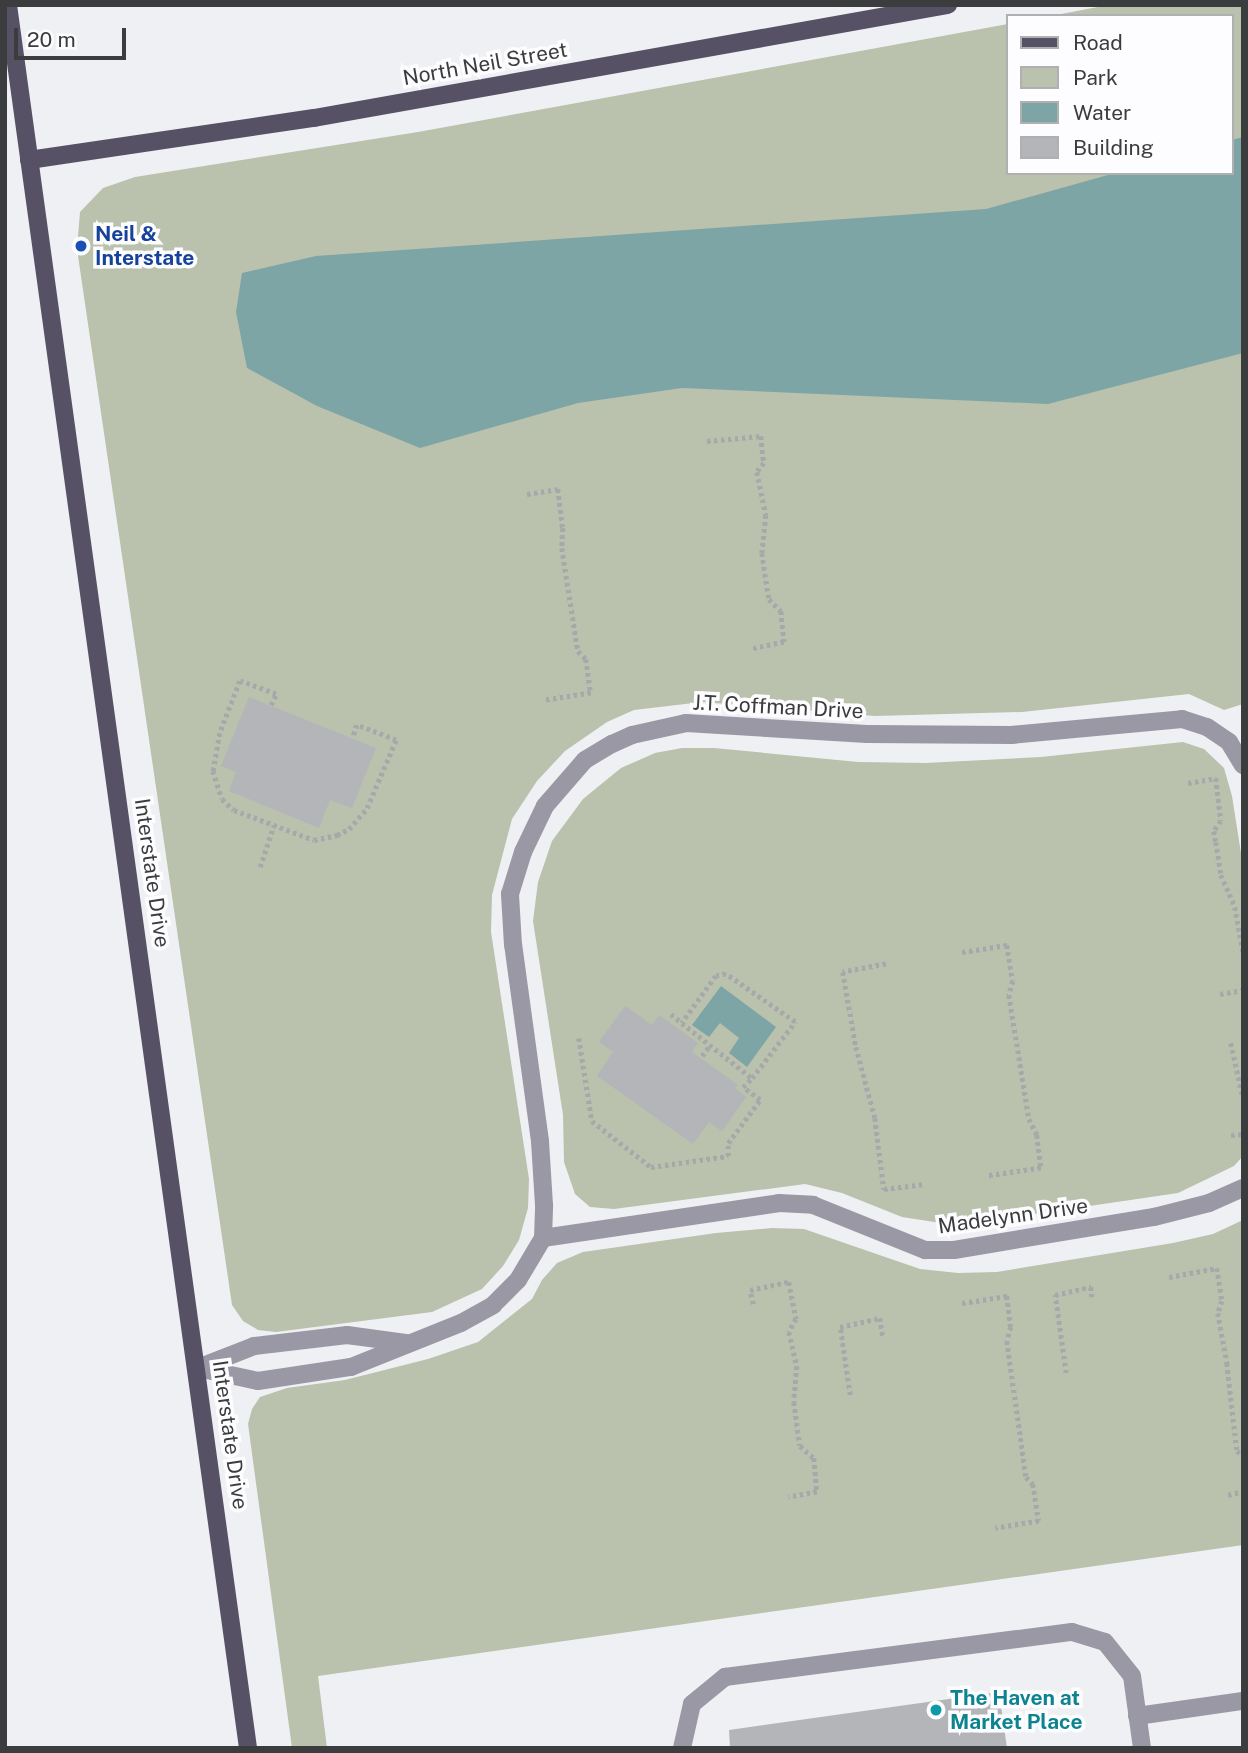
<!DOCTYPE html>
<html>
<head>
<meta charset="utf-8">
<style>
  body { margin:0 }
  #map { position:relative; width:1248px; height:1753px; overflow:hidden; background:#eff0f3; font-family:"Public Sans",sans-serif }
  div>[style] { position:absolute }
  .green>* { inset:0; background:#bac1ad }
  .water>* { inset:0; background:#7ea5a6 }
  .building>* { inset:0; background:#b4b5b8 }
  .path>* { height:4.5px; margin-top:-2.25px; transform-origin:0; background:repeating-linear-gradient(90deg,#a7a8aa 0 3.5px,transparent 0 7px) }
  .minor>* { height:18px; margin:-9px; padding:0 9px; transform-origin:9px; border-radius:9px; background:#9b98a5 }
  .major>* { height:18px; margin:-9px; padding:0 9px; transform-origin:9px; border-radius:9px; background:#575166 }
  .dots>* { width:19px; height:19px; translate:-50% -50%; box-sizing:border-box; border:4px solid #fdfdff; border-radius:50% }
  span { translate:-50% -50%; white-space:nowrap; text-align:center; line-height:1.15; -webkit-text-stroke:7px #fdfdff; paint-order:stroke }
  .street-label { font-size:21px; color:#3b3c3d }
  .transit-label { font-size:21px; color:#164399; font-weight:700 }
  .left { translate:0 -50%; text-align:left }
  .culture-label { font-size:21px; color:#0d838f; font-weight:700 }
  .frame { position:absolute; inset:0; border:7px solid #3b3c3d; pointer-events:none }
  .legend { position:absolute; left:1006px; top:14px; width:228px; height:161px; box-sizing:border-box; background:#fdfdff; border:2px solid #afb0b1; margin:0; padding:9px 12px; list-style:none; font-size:21px; color:#3b3c3d }
  .legend li { display:flex; align-items:center; gap:14px; height:35px }
  .legend b { width:35px; border:2px solid #afb0b1 }
  .scale { position:absolute; left:14px; top:28px; width:112px; height:32px; box-sizing:border-box; border:4px solid #3b3c3d; border-top:0; padding-left:9px; font-size:21px; line-height:24px; white-space:nowrap; color:#3b3c3d; -webkit-text-stroke:5px #fdfdff; paint-order:stroke }
</style>
</head>
<body>
<div id="map">
  <div class="green">
    <i style="clip-path:polygon(1108px 5px,1243px 5px,1243px 704px,1224px 710px,1189px 694px,1022px 712px,875px 716px,702px 702px,634px 710px,607px 722px,565px 751px,537px 781px,512px 819px,492px 895px,491px 932px,529px 1179px,528px 1208px,519px 1240px,503px 1266px,482px 1289px,432px 1312px,276px 1332px,258px 1330px,243px 1321px,232px 1305px,77px 249px,80px 212px,103px 188px,135px 177px,418px 132px,1008px 24px,1008px 173px,1232px 173px,1232px 16px,1051px 16px)"></i>
    <i style="clip-path:polygon(1183px 742px,1204px 749px,1224px 768px,1232px 796px,1243px 866px,1243px 1156px,1234px 1166px,1178px 1193px,986px 1221px,941px 1223px,902px 1217px,842px 1193px,805px 1184px,614px 1209px,590px 1207px,575px 1194px,564px 1162px,563px 1115px,533px 921px,538px 882px,552px 841px,583px 799px,621px 768px,655px 753px,682px 748px,714px 748px,858px 762px,926px 763px,1041px 757px)"></i>
    <i style="clip-path:polygon(1243px 1220px,1243px 1545px,318px 1676px,327px 1748px,292px 1748px,248px 1424px,252px 1409px,260px 1397px,287px 1388px,345px 1380px,428px 1359px,478px 1342px,532px 1299px,542px 1280px,557px 1263px,583px 1252px,716px 1233px,772px 1228px,804px 1229px,920px 1269px,958px 1273px,997px 1272px,1173px 1243px,1213px 1234px)"></i>
  </div>
  <div class="water">
    <i style="clip-path:polygon(1243px 137px,1243px 353px,1048px 404px,682px 388px,578px 403px,420px 448px,317px 406px,247px 368px,236px 312px,242px 273px,316px 256px,986px 209px,1115px 173px,1232px 173px,1232px 140px)"></i>
    <i style="clip-path:polygon(721px 986px,776px 1027px,747px 1067px,729px 1053px,739px 1038px,720px 1023px,709px 1037px,692px 1025px)"></i>
  </div>
  <div class="building">
    <i style="clip-path:polygon(249px 697px,376px 748px,352px 808px,330px 800px,319px 828px,229px 791px,236px 772px,221px 766px)"></i>
    <i style="clip-path:polygon(625px 1006px,652px 1025px,659px 1015px,698px 1043px,692px 1052px,738px 1085px,735px 1088px,746px 1097px,722px 1131px,709px 1122px,693px 1144px,597px 1076px,613px 1052px,599px 1042px)"></i>
    <i style="clip-path:polygon(999px 1692px,1007px 1748px,730px 1748px,729px 1730px)"></i>
  </div>
  <div class="path">
    <i style="left:707px;top:441px;width:54px;rotate:-5.3deg"></i>
    <i style="left:761px;top:436px;width:27px;rotate:84deg"></i>
    <i style="left:764px;top:463px;width:11px;rotate:128deg"></i>
    <i style="left:757px;top:472px;width:44px;rotate:78.2deg"></i>
    <i style="left:766px;top:515px;width:38px;rotate:96deg"></i>
    <i style="left:762px;top:553px;width:47px;rotate:81.3deg"></i>
    <i style="left:769px;top:599px;width:17px;rotate:45deg"></i>
    <i style="left:781px;top:611px;width:31px;rotate:84deg"></i>
    <i style="left:784px;top:642px;width:34px;rotate:168deg"></i>
    <i style="left:527px;top:494px;width:31px;rotate:-9deg"></i>
    <i style="left:558px;top:489px;width:39px;rotate:83deg"></i>
    <i style="left:563px;top:528px;width:20px;rotate:93deg"></i>
    <i style="left:562px;top:548px;width:104px;rotate:81.2deg"></i>
    <i style="left:578px;top:651px;width:11px;rotate:45deg"></i>
    <i style="left:586px;top:659px;width:34px;rotate:82deg"></i>
    <i style="left:591px;top:693px;width:46px;rotate:171.2deg"></i>
    <i style="left:271px;top:705px;width:12px;rotate:-66deg"></i>
    <i style="left:276px;top:694px;width:38px;rotate:-160deg"></i>
    <i style="left:240px;top:681px;width:56px;rotate:111deg"></i>
    <i style="left:220px;top:733px;width:39px;rotate:100deg"></i>
    <i style="left:213px;top:771px;width:29px;rotate:72deg"></i>
    <i style="left:222px;top:799px;width:16px;rotate:43deg"></i>
    <i style="left:234px;top:810px;width:85px;rotate:20.6deg"></i>
    <i style="left:314px;top:840px;width:24px;rotate:-12deg"></i>
    <i style="left:337px;top:835px;width:13px;rotate:-27deg"></i>
    <i style="left:349px;top:829px;width:28px;rotate:-49deg"></i>
    <i style="left:367px;top:808px;width:74px;rotate:-66.9deg"></i>
    <i style="left:396px;top:740px;width:42px;rotate:-159deg"></i>
    <i style="left:357px;top:725px;width:13px;rotate:108deg"></i>
    <i style="left:1188px;top:783px;width:28px;rotate:-10deg"></i>
    <i style="left:1216px;top:778px;width:43px;rotate:83.4deg"></i>
    <i style="left:1221px;top:821px;width:12px;rotate:125deg"></i>
    <i style="left:1214px;top:831px;width:11px;rotate:80deg"></i>
    <i style="left:1216px;top:842px;width:33px;rotate:81deg"></i>
    <i style="left:1221px;top:875px;width:35px;rotate:66deg"></i>
    <i style="left:1235px;top:907px;width:45px;rotate:79.7deg"></i>
    <i style="left:260px;top:867px;width:44px;rotate:-71.6deg"></i>
    <i style="left:962px;top:952px;width:46px;rotate:-8.8deg"></i>
    <i style="left:1007px;top:945px;width:36px;rotate:81deg"></i>
    <i style="left:1013px;top:981px;width:15px;rotate:106deg"></i>
    <i style="left:1009px;top:995px;width:126px;rotate:80.8deg"></i>
    <i style="left:1029px;top:1119px;width:18px;rotate:63deg"></i>
    <i style="left:1037px;top:1135px;width:33px;rotate:83deg"></i>
    <i style="left:1041px;top:1168px;width:55px;rotate:171.6deg"></i>
    <i style="left:886px;top:964px;width:44px;rotate:169.5deg"></i>
    <i style="left:843px;top:972px;width:76px;rotate:80.2deg"></i>
    <i style="left:856px;top:1047px;width:73px;rotate:75deg"></i>
    <i style="left:875px;top:1118px;width:72px;rotate:82.8deg"></i>
    <i style="left:884px;top:1189px;width:41px;rotate:-7deg"></i>
    <i style="left:1220px;top:994px;width:23px;rotate:-10deg"></i>
    <i style="left:671px;top:1014px;width:14px;rotate:39deg"></i>
    <i style="left:682px;top:1023px;width:89px;rotate:38.2deg"></i>
    <i style="left:752px;top:1078px;width:71px;rotate:-52.5deg"></i>
    <i style="left:795px;top:1022px;width:84px;rotate:-145.2deg"></i>
    <i style="left:726px;top:974px;width:10px;rotate:169deg"></i>
    <i style="left:716px;top:976px;width:58px;rotate:125.9deg"></i>
    <i style="left:579px;top:1038px;width:84px;rotate:81.1deg"></i>
    <i style="left:592px;top:1121px;width:75px;rotate:37.9deg"></i>
    <i style="left:651px;top:1167px;width:78px;rotate:-8.1deg"></i>
    <i style="left:728px;top:1156px;width:13px;rotate:-90deg"></i>
    <i style="left:728px;top:1143px;width:54px;rotate:-53.3deg"></i>
    <i style="left:760px;top:1100px;width:21px;rotate:-143deg"></i>
    <i style="left:743px;top:1087px;width:13px;rotate:-45deg"></i>
    <i style="left:1231px;top:1043px;width:56px;rotate:77.7deg"></i>
    <i style="left:702px;top:1056px;width:14px;rotate:-54deg"></i>
    <i style="left:1231px;top:1135px;width:12px;rotate:-5deg"></i>
    <i style="left:1169px;top:1277px;width:49px;rotate:-10.6deg"></i>
    <i style="left:1217px;top:1268px;width:33px;rotate:81deg"></i>
    <i style="left:1222px;top:1301px;width:13px;rotate:108deg"></i>
    <i style="left:1218px;top:1313px;width:51px;rotate:79.8deg"></i>
    <i style="left:1227px;top:1363px;width:89px;rotate:83.5deg"></i>
    <i style="left:1237px;top:1451px;width:7px;rotate:34deg"></i>
    <i style="left:962px;top:1303px;width:46px;rotate:-8.8deg"></i>
    <i style="left:1007px;top:1296px;width:31px;rotate:83deg"></i>
    <i style="left:1011px;top:1327px;width:15px;rotate:106deg"></i>
    <i style="left:1007px;top:1341px;width:137px;rotate:82deg"></i>
    <i style="left:1026px;top:1477px;width:10px;rotate:45deg"></i>
    <i style="left:1033px;top:1484px;width:37px;rotate:81deg"></i>
    <i style="left:1039px;top:1521px;width:44px;rotate:170.8deg"></i>
    <i style="left:753px;top:1304px;width:14px;rotate:-102deg"></i>
    <i style="left:750px;top:1290px;width:40px;rotate:-12deg"></i>
    <i style="left:789px;top:1282px;width:38px;rotate:79deg"></i>
    <i style="left:796px;top:1319px;width:15px;rotate:118deg"></i>
    <i style="left:789px;top:1332px;width:35px;rotate:77deg"></i>
    <i style="left:797px;top:1366px;width:36px;rotate:95deg"></i>
    <i style="left:794px;top:1402px;width:44px;rotate:82.2deg"></i>
    <i style="left:800px;top:1446px;width:18px;rotate:41deg"></i>
    <i style="left:814px;top:1458px;width:34px;rotate:85deg"></i>
    <i style="left:817px;top:1492px;width:29px;rotate:170deg"></i>
    <i style="left:1066px;top:1373px;width:79px;rotate:-98deg"></i>
    <i style="left:1055px;top:1295px;width:37px;rotate:-13deg"></i>
    <i style="left:1091px;top:1287px;width:10px;rotate:84deg"></i>
    <i style="left:850px;top:1395px;width:69px;rotate:-98.4deg"></i>
    <i style="left:840px;top:1327px;width:41px;rotate:-12.7deg"></i>
    <i style="left:880px;top:1318px;width:18px;rotate:81deg"></i>
    <i style="left:1228px;top:1495px;width:16px;rotate:-15deg"></i>
  </div>
  <div class="minor">
    <i style="left:543px;top:1238px;width:239px;rotate:-8.4deg"></i>
    <i style="left:779px;top:1203px;width:34px;rotate:3deg"></i>
    <i style="left:813px;top:1205px;width:121px;rotate:21.9deg"></i>
    <i style="left:925px;top:1250px;width:29px"></i>
    <i style="left:954px;top:1250px;width:203px;rotate:-9.4deg"></i>
    <i style="left:1154px;top:1217px;width:57px;rotate:-14.3deg"></i>
    <i style="left:1209px;top:1203px;width:37px;rotate:-24deg"></i>
    <i style="left:198px;top:1368px;width:61px;rotate:12.2deg"></i>
    <i style="left:258px;top:1381px;width:94px;rotate:-8.6deg"></i>
    <i style="left:351px;top:1367px;width:118px;rotate:-21.8deg"></i>
    <i style="left:461px;top:1323px;width:37px;rotate:-29deg"></i>
    <i style="left:493px;top:1305px;width:35px;rotate:-45deg"></i>
    <i style="left:518px;top:1280px;width:49px;rotate:-59.2deg"></i>
    <i style="left:543px;top:1238px;width:33px;rotate:-88deg"></i>
    <i style="left:544px;top:1205px;width:64px;rotate:-93.6deg"></i>
    <i style="left:540px;top:1141px;width:198px;rotate:-97.8deg"></i>
    <i style="left:513px;top:945px;width:51px;rotate:-93.4deg"></i>
    <i style="left:510px;top:894px;width:44px;rotate:-72.8deg"></i>
    <i style="left:523px;top:852px;width:51px;rotate:-64.4deg"></i>
    <i style="left:545px;top:806px;width:61px;rotate:-49deg"></i>
    <i style="left:585px;top:760px;width:31px;rotate:-31deg"></i>
    <i style="left:612px;top:744px;width:22px;rotate:-24deg"></i>
    <i style="left:632px;top:735px;width:55px;rotate:-12.5deg"></i>
    <i style="left:686px;top:723px;width:181px;rotate:3.5deg"></i>
    <i style="left:867px;top:734px;width:144px;rotate:0.4deg"></i>
    <i style="left:1011px;top:735px;width:172px;rotate:-5.3deg"></i>
    <i style="left:1182px;top:719px;width:26px;rotate:18deg"></i>
    <i style="left:1207px;top:727px;width:27px;rotate:34deg"></i>
    <i style="left:1229px;top:742px;width:27px;rotate:59deg"></i>
    <i style="left:198px;top:1368px;width:60px;rotate:-21.4deg"></i>
    <i style="left:254px;top:1346px;width:94px;rotate:-6.7deg"></i>
    <i style="left:347px;top:1335px;width:61px;rotate:7.6deg"></i>
    <i style="left:1137px;top:1716px;width:107px;rotate:-8.1deg"></i>
    <i style="left:682px;top:1748px;width:45px;rotate:-77.2deg"></i>
    <i style="left:692px;top:1704px;width:43px;rotate:-39.3deg"></i>
    <i style="left:725px;top:1677px;width:350px;rotate:-7.4deg"></i>
    <i style="left:1072px;top:1632px;width:34px;rotate:17deg"></i>
    <i style="left:1105px;top:1642px;width:43px;rotate:51.5deg"></i>
    <i style="left:1132px;top:1676px;width:73px;rotate:82.1deg"></i>
  </div>
  <div class="major">
    <i style="left:8px;top:5px;width:1759px;rotate:82.16deg"></i>
    <i style="left:29px;top:160px;width:288px;rotate:-8.4deg"></i>
    <i style="left:314px;top:118px;width:644px;rotate:-10.11deg"></i>
  </div>
  <div class="dots">
    <i style="left:81px;top:246px;background:#1a4fb4"></i>
    <i style="left:936px;top:1710px;background:#0f9aa8"></i>
  </div>
  <div class="street-label">
    <span style="left:485px;top:64px;rotate:-10deg">North Neil Street</span>
    <span style="left:778px;top:707px;rotate:3deg">J.T. Coffman Drive</span>
    <span style="left:152px;top:873px;rotate:82deg">Interstate Drive</span>
    <span style="left:1013px;top:1216px;rotate:-8deg">Madelynn Drive</span>
    <span style="left:230px;top:1435px;rotate:82deg">Interstate Drive</span>
  </div>
  <div class="transit-label">
    <span class="left" style="left:95px;top:246px">Neil &amp;<br>Interstate</span>
  </div>
  <div class="culture-label">
    <span class="left" style="left:950px;top:1710px">The Haven at<br>Market Place</span>
  </div>
  <div class="frame"></div>
  <ul class="legend">
  <li><b style="height:9px;background:#575166"></b>Road</li>
  <li><b style="height:19px;background:#bac1ad"></b>Park</li>
  <li><b style="height:19px;background:#7ea5a6"></b>Water</li>
  <li><b style="height:19px;background:#b4b5b8"></b>Building</li>
  </ul>
  <div class="scale">20 m</div>
</div>
</body>
</html>
